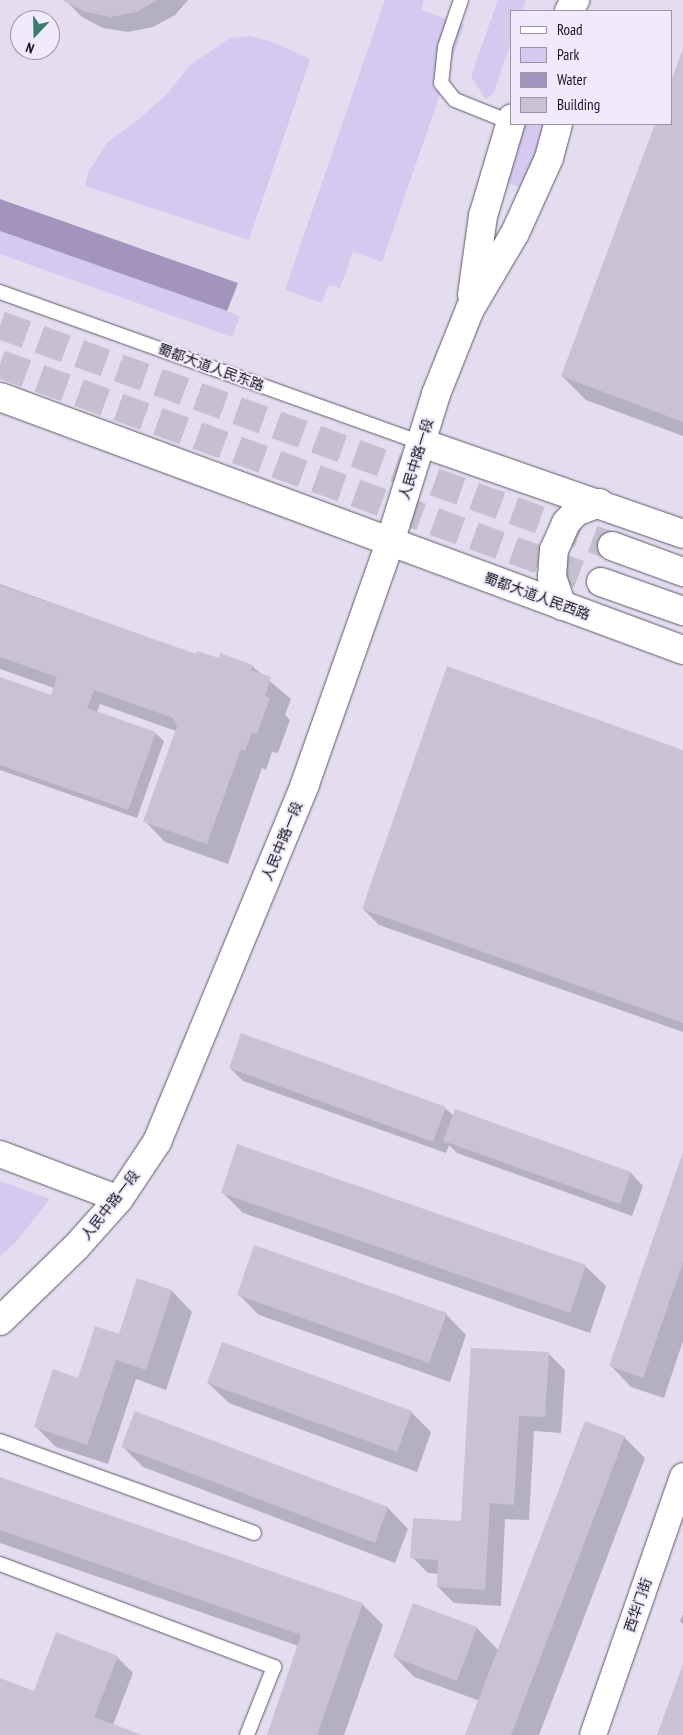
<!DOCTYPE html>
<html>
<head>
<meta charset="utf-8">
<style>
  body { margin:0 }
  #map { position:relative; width:683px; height:1735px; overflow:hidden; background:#e3ddef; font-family:"PT Sans Narrow","Noto Sans SC",sans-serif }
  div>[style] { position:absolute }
  .green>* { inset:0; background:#d6c9ef }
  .water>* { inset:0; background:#a294bc }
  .shadow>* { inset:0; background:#0003 }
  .building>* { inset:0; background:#c8c2d4 }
  .primary-tunnel>* { height:28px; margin-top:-14px; transform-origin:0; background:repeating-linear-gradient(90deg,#c5bfcf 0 28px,transparent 0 42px) }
  .roads { filter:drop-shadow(0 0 1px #5e5868) drop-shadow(0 0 1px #5e5868) }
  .service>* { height:14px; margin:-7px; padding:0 7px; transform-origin:7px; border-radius:7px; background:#fff }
  .minor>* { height:26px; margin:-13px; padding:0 13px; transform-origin:13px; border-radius:13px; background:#fff }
  .primary>* { height:28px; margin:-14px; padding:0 14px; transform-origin:14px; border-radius:14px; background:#fff }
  span { translate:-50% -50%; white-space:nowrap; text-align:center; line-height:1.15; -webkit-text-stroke:4px #f0eafc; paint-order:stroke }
  .street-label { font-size:14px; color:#18161c }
  .legend { position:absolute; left:510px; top:10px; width:162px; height:115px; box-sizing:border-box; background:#f0eafc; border:1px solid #9a95a2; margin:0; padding:6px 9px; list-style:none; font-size:15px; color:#18161c }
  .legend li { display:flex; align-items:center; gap:10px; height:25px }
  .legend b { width:25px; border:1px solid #9a95a2 }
  .north { position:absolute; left:10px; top:10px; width:50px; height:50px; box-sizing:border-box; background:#f0eafc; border:1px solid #9a95a2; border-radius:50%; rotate:201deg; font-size:14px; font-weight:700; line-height:20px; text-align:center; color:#18161c }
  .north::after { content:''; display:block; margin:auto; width:18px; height:22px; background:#3a7d6e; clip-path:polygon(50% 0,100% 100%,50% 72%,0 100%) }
</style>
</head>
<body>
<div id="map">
  <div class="green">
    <i style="clip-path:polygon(385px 0,424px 0,421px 10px,464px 25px,382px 262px,353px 252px,340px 288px,329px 285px,322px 303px,285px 290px)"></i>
    <i style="clip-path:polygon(498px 0,526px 0,522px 11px,512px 11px,512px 40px,493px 94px,485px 99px,471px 76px)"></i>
    <i style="clip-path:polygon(251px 36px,275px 43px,310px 59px,249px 240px,85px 186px,88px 173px,106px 144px,139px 119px,167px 94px,190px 65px,230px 38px)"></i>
    <i style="clip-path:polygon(523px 124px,546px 124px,526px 182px,519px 187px,505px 182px)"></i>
    <i style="clip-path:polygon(0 231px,240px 316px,232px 337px,0 254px)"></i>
    <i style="clip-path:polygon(0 1181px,50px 1199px,16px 1242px,0 1256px)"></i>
  </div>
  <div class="water">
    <i style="clip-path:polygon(0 199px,238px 283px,227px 311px,0 231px)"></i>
  </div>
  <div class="shadow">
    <i style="clip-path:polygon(65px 0,188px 0,175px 15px,153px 27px,128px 32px,103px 28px,82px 17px)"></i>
    <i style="clip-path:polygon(683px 52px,683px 436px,586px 400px,562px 376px,656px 124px,672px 124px,672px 82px)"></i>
    <i style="clip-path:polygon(0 584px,196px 655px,252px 666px,291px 699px,285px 715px,290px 720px,278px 753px,272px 752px,266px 770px,262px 768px,228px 864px,165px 842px,145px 821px,176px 731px,100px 704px,97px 712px,155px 733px,164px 741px,137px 818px,0 770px,0 678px,51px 696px,54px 688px,0 669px)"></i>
    <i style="clip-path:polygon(683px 751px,683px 1032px,379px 925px,363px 909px)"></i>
    <i style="clip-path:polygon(230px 1068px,445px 1108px,454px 1116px,631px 1173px,643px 1186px,632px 1216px,457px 1153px,449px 1145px,446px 1153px,243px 1081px)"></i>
    <i style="clip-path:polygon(683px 1155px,683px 1341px,664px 1398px,631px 1387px,611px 1366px)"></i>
    <i style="clip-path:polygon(222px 1192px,585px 1266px,606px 1286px,590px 1333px,243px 1213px)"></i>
    <i style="clip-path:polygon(172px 1291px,192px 1312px,166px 1390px,136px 1379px,108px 1464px,56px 1447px,35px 1426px,119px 1335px)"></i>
    <i style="clip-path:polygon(238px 1294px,446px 1314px,466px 1335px,450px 1382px,259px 1315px)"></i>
    <i style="clip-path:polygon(549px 1354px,565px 1370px,561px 1433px,534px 1431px,529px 1520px,505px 1519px,501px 1606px,454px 1603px,438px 1587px,439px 1574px,428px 1573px,412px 1557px,462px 1523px)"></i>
    <i style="clip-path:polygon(208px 1383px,411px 1412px,431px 1432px,417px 1472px,229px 1403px)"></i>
    <i style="clip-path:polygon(135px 1412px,388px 1508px,408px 1529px,395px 1563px,143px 1467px,122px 1446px)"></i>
    <i style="clip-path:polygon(586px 1423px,624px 1437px,645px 1458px,539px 1735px,467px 1735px,480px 1701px,414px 1677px,394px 1656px,413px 1605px,477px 1628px,499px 1651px)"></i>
    <i style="clip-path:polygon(0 1479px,362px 1604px,383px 1625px,344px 1735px,268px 1735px,299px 1646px,0 1543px)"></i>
    <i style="clip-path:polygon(683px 1614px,683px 1624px,680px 1621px)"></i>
    <i style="clip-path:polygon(117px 1657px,133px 1673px,113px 1725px,139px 1735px,0 1735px,0 1679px,35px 1693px)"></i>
  </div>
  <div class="building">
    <i style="clip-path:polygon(62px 0,157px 0,137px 12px,111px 17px,86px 12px)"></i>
    <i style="clip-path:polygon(683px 49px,683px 422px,561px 376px,655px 124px,672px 124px,672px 78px)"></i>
    <i style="clip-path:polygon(0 585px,196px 654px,197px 651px,219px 658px,220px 653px,253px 665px,251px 670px,271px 677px,265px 696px,270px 698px,257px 734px,252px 732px,245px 751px,241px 749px,207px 844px,143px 822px,177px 726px,173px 718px,94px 690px,87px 708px,156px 732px,128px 810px,0 765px,0 677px,51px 695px,57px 677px,0 657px)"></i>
    <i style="clip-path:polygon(447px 666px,683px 750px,683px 1023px,362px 909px)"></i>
    <i style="clip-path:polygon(241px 1033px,446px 1107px,433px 1142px,229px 1068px)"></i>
    <i style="clip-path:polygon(455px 1109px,631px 1172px,620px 1204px,443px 1141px)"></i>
    <i style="clip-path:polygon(237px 1144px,586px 1265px,570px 1313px,221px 1193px)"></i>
    <i style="clip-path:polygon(683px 1152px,683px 1262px,643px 1378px,609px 1366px)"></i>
    <i style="clip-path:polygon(254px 1245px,447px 1313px,429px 1363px,237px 1295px)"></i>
    <i style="clip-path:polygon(137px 1278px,172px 1290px,146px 1370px,116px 1360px,87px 1445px,34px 1427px,53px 1369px,78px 1378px,95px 1326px,119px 1334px)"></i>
    <i style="clip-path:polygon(222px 1342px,412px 1411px,397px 1452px,207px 1383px)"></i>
    <i style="clip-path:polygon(471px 1348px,549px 1352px,545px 1417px,519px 1416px,514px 1505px,490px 1503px,485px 1590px,437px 1587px,438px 1560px,410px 1558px,413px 1518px,461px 1521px)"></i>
    <i style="clip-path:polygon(135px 1411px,388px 1507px,375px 1543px,121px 1447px)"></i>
    <i style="clip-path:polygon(585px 1421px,625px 1436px,511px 1735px,465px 1735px)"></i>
    <i style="clip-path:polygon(0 1477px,363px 1603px,317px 1735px,267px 1735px,301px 1635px,0 1530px)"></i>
    <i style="clip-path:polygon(413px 1603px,477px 1627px,457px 1681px,393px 1657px)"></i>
    <i style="clip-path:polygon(56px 1632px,118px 1656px,94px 1717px,142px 1735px,0 1735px,0 1678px,34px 1691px)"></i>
    <i style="clip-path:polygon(683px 1664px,683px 1735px,657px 1735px)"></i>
  </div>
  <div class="primary-tunnel">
    <i style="left:0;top:325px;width:651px;rotate:19.86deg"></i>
    <i style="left:0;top:364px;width:639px;rotate:19.94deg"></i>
  </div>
  <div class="roads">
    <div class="service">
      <i style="left:461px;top:0;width:50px;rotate:108.8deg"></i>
      <i style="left:445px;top:47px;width:36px;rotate:96deg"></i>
      <i style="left:441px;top:83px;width:22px;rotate:51deg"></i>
      <i style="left:455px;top:100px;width:59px;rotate:21.8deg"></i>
      <i style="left:0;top:292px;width:448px;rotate:19.7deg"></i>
      <i style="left:0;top:1441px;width:270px;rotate:19.9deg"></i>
      <i style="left:0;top:1564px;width:293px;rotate:20.6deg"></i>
      <i style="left:274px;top:1667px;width:73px;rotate:111.7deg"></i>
    </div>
    <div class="minor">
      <i style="left:0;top:1154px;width:127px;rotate:20.7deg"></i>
      <i style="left:593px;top:1735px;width:274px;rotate:-70.8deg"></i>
    </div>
    <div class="primary">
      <i style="left:569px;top:11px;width:13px;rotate:-61deg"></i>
      <i style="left:472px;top:295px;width:80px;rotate:-82.1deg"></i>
      <i style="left:483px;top:216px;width:102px;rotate:-73.5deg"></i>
      <i style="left:0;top:397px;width:728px;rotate:20.33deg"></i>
      <i style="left:422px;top:443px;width:276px;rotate:19.2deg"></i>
      <i style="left:612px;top:546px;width:76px;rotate:20.1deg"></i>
      <i style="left:601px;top:582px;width:87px;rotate:19.5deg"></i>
      <i style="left:562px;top:606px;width:31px;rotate:-109deg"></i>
      <i style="left:552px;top:577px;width:27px;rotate:-86deg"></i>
      <i style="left:554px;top:550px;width:30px;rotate:-66deg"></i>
      <i style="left:566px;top:523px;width:15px;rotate:-48deg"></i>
      <i style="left:576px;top:512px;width:25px;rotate:-21deg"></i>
      <i style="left:0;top:1321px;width:107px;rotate:-44.2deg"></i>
      <i style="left:77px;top:1246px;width:63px;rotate:-48.2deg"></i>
      <i style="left:119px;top:1199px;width:69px;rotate:-56.3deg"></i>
      <i style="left:157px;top:1142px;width:387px;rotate:-67.5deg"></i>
      <i style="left:305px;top:784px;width:256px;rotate:-70.6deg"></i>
      <i style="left:390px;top:542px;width:155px;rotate:-72.7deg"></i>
      <i style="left:436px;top:394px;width:92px;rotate:-68.2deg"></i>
      <i style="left:470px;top:309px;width:88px;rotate:-59.4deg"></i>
      <i style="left:515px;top:233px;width:82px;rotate:-65.6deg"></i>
      <i style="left:549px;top:158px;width:35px;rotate:-75deg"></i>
    </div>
  </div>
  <div class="street-label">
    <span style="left:211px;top:367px;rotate:20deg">蜀都大道人民东路</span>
    <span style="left:416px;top:459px;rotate:-73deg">人民中路一段</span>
    <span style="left:537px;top:596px;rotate:20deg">蜀都大道人民西路</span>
    <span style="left:282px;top:841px;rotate:-68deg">人民中路一段</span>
    <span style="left:110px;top:1205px;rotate:-52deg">人民中路一段</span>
    <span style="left:638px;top:1605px;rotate:-71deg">西华门街</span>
  </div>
  <ul class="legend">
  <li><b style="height:6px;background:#fff"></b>Road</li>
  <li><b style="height:14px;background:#d6c9ef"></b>Park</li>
  <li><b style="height:14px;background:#a294bc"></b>Water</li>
  <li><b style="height:14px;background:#c8c2d4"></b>Building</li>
  </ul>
  <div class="north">N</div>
</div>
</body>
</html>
